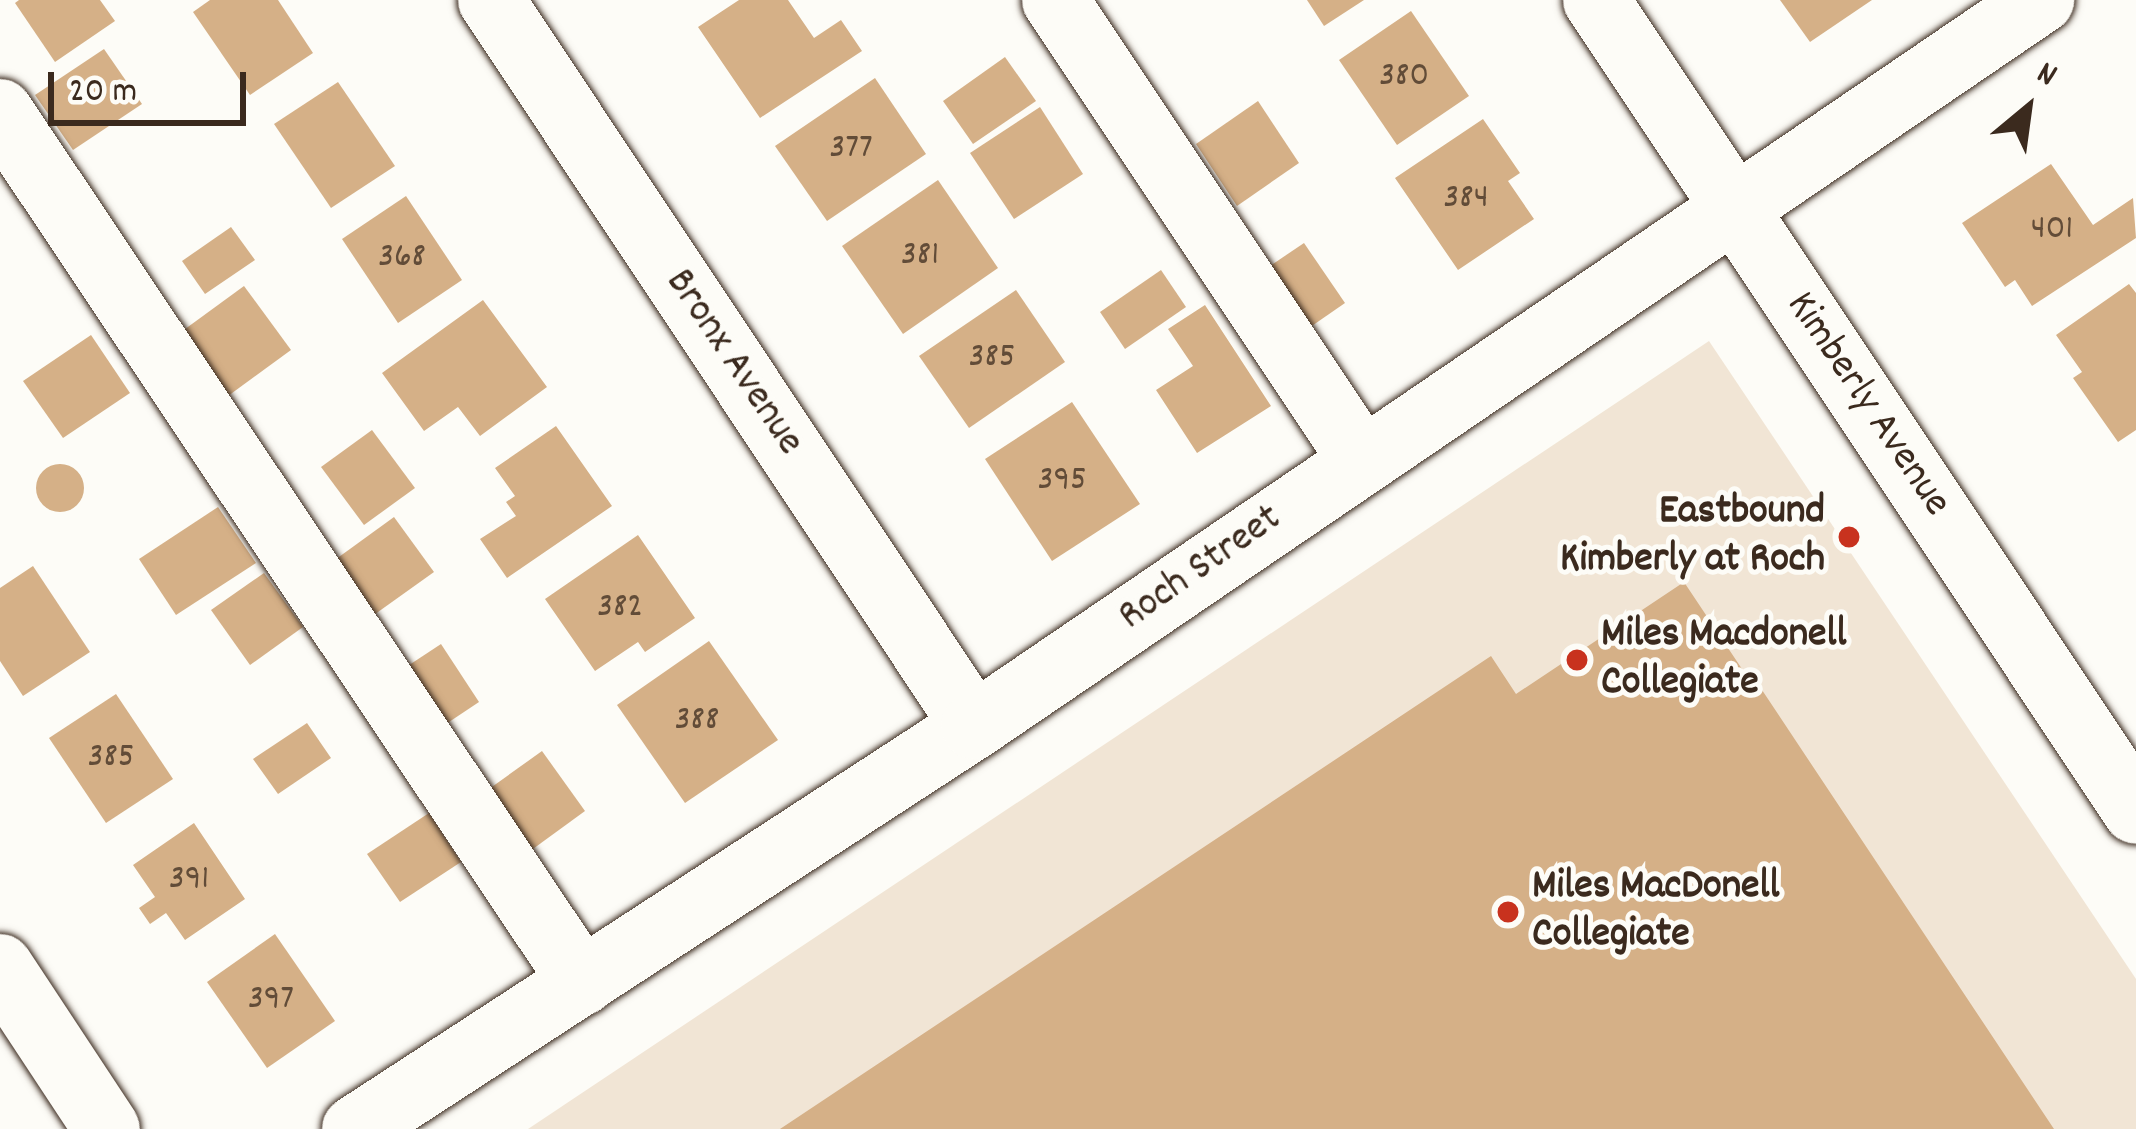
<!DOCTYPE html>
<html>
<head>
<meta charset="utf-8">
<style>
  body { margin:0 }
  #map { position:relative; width:2136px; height:1129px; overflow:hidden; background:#fdfcf7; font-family:Dekko,sans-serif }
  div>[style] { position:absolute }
  .built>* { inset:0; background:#f1e5d5 }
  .building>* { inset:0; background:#d5b087 }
  .round { border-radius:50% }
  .roads { filter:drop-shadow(0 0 3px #3b2a1e) drop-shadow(0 0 3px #3b2a1e) }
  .minor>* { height:66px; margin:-33px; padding:0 33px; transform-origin:33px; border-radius:33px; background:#fdfcf7 }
  .dots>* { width:33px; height:33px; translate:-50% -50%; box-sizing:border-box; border:6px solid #fdfcf7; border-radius:50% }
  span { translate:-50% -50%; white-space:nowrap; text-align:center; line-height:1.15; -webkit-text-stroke:10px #fdfcf7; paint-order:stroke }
  .number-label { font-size:36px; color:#624c38 }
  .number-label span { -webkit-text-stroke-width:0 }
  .street-label { font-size:42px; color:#3b2a1e }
  .poi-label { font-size:42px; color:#3b2a1e; font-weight:700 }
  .right { translate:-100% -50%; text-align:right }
  .left { translate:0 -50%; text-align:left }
  .north { position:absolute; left:1968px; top:48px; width:120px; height:120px; -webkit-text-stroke:9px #fdfcf7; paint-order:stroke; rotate:29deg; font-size:33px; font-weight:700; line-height:48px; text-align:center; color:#3b2a1e }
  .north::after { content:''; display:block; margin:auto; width:42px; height:54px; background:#3b2a1e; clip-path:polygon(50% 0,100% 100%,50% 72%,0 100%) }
  .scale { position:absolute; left:48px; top:72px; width:198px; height:54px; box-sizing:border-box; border:6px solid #3b2a1e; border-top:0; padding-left:15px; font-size:36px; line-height:42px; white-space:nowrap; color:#3b2a1e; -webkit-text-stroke:9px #fdfcf7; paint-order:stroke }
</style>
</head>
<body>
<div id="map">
  <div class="built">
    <i style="clip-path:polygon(1709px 341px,2136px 979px,2136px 1129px,528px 1129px)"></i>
  </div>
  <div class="building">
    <i style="clip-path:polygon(19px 0,100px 0,115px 21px,55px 62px,15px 3px)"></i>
    <i style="clip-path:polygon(210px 0,278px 0,313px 53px,250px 95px,193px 12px)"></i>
    <i style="clip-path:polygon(739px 0,788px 0,814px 38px,841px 20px,862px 51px,760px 118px,698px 27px)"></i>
    <i style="clip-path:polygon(1307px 0,1364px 0,1324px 26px)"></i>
    <i style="clip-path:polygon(1780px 0,1872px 0,1810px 42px)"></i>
    <i style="clip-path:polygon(1411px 11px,1469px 96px,1397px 145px,1339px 60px)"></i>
    <i style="clip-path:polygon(104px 49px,142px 104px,73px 150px,35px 95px)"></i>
    <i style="clip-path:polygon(1005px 57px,1036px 101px,973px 144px,943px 101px)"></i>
    <i style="clip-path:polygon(875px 78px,926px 154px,827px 221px,775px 146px)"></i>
    <i style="clip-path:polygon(338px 82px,395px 166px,331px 208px,274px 124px)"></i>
    <i style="clip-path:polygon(1258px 101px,1299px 163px,1237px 206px,1196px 144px)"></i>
    <i style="clip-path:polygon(1040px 107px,1083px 174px,1014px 219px,970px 153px)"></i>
    <i style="clip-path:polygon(1483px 119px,1520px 173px,1508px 181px,1534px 219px,1458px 270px,1395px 178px)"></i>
    <i style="clip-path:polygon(2051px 164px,2093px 225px,2133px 198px,2136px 238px,2032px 306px,2015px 280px,2005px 287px,1962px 223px)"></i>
    <i style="clip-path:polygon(938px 180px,998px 268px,903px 334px,842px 246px)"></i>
    <i style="clip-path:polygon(406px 196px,462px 280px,398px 323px,342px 239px)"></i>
    <i style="clip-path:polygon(231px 227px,255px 260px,205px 294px,182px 261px)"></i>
    <i style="clip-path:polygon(1304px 243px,1345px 303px,1306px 330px,1264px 270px)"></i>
    <i style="clip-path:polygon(1161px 270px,1186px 307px,1125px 349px,1100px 312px)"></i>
    <i style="clip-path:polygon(2129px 284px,2136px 293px,2136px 430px,2118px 442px,2073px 378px,2082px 372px,2056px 335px)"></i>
    <i style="clip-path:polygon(244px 286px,291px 350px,228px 396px,181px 332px)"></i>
    <i style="clip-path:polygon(1016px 290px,1065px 362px,969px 428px,919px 356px)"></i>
    <i style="clip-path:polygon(483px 300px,547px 387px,480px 436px,458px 407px,424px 431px,382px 373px)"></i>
    <i style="clip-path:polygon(1205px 305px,1271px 406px,1197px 453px,1156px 390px,1193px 366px,1168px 329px)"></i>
    <i style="clip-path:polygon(91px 335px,130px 393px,63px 438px,23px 381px)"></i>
    <i style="clip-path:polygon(1072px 402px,1140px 504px,1052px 561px,985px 459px)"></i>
    <i style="clip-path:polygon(556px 426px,612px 506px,507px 578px,480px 539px,516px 516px,506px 502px,515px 496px,495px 468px)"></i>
    <i style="clip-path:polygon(372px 430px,415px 488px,364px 525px,321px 467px)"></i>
    <i class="round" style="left:36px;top:464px;width:48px;height:48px"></i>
    <i style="clip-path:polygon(218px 507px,256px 563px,176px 615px,139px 559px)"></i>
    <i style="clip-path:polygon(394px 517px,434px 572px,371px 617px,332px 562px)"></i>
    <i style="clip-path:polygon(638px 535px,695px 618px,645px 652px,638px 642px,595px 671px,545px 599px)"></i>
    <i style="clip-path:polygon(33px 566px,90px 652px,23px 696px,0 661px,0 588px)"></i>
    <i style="clip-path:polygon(264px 573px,303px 627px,250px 665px,211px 610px)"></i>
    <i style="clip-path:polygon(1684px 582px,1746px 675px,1750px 672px,2054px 1129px,780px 1129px,1491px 656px,1516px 694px)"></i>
    <i style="clip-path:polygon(709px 641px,778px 740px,685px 803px,617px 705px)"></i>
    <i style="clip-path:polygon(441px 644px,479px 702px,437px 730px,397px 673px)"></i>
    <i style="clip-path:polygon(116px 694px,173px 779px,106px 823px,49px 738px)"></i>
    <i style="clip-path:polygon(307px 723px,331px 758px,278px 794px,253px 759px)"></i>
    <i style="clip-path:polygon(542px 751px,585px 811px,526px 854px,482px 794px)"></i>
    <i style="clip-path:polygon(429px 813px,461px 862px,400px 902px,367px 854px)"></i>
    <i style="clip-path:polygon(194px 823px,245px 899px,185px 940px,166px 913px,150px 924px,139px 908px,155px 897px,133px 865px)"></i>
    <i style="clip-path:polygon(275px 934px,335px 1021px,267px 1068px,207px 982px)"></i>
  </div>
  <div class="roads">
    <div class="minor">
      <i style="left:491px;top:0;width:872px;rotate:56.36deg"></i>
      <i style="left:1055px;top:0;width:552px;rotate:56.31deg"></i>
      <i style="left:1596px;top:0;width:974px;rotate:56.34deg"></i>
      <i style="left:0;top:112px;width:1047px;rotate:56.22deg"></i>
      <i style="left:0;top:967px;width:194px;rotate:56.6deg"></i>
      <i style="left:355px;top:1129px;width:739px;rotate:-33.07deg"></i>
      <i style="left:974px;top:726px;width:1291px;rotate:-34.23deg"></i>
    </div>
  </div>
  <div class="dots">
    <i style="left:1849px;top:537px;background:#c8321e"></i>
    <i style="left:1577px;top:660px;background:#c8321e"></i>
    <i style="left:1508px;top:912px;background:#c8321e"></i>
  </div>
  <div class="number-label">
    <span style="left:1404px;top:78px">380</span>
    <span style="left:851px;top:150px">377</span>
    <span style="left:1466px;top:200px">384</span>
    <span style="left:2052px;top:231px">401</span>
    <span style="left:920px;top:257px">381</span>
    <span style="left:402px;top:259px">368</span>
    <span style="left:992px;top:359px">385</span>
    <span style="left:1062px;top:482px">395</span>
    <span style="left:620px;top:609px">382</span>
    <span style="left:697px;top:722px">388</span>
    <span style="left:111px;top:759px">385</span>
    <span style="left:189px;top:881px">391</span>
    <span style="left:271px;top:1001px">397</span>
  </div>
  <div class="street-label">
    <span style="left:733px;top:363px;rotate:56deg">Bronx Avenue</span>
    <span style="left:1867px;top:405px;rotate:56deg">Kimberly Avenue</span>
    <span style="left:1201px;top:569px;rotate:-35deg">Roch Street</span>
  </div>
  <div class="poi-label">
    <span class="right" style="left:1825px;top:537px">Eastbound<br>Kimberly at Roch</span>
    <span class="left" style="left:1601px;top:660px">Miles Macdonell<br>Collegiate</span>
    <span class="left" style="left:1532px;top:912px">Miles MacDonell<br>Collegiate</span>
  </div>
  <div class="north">N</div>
  <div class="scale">20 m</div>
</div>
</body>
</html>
